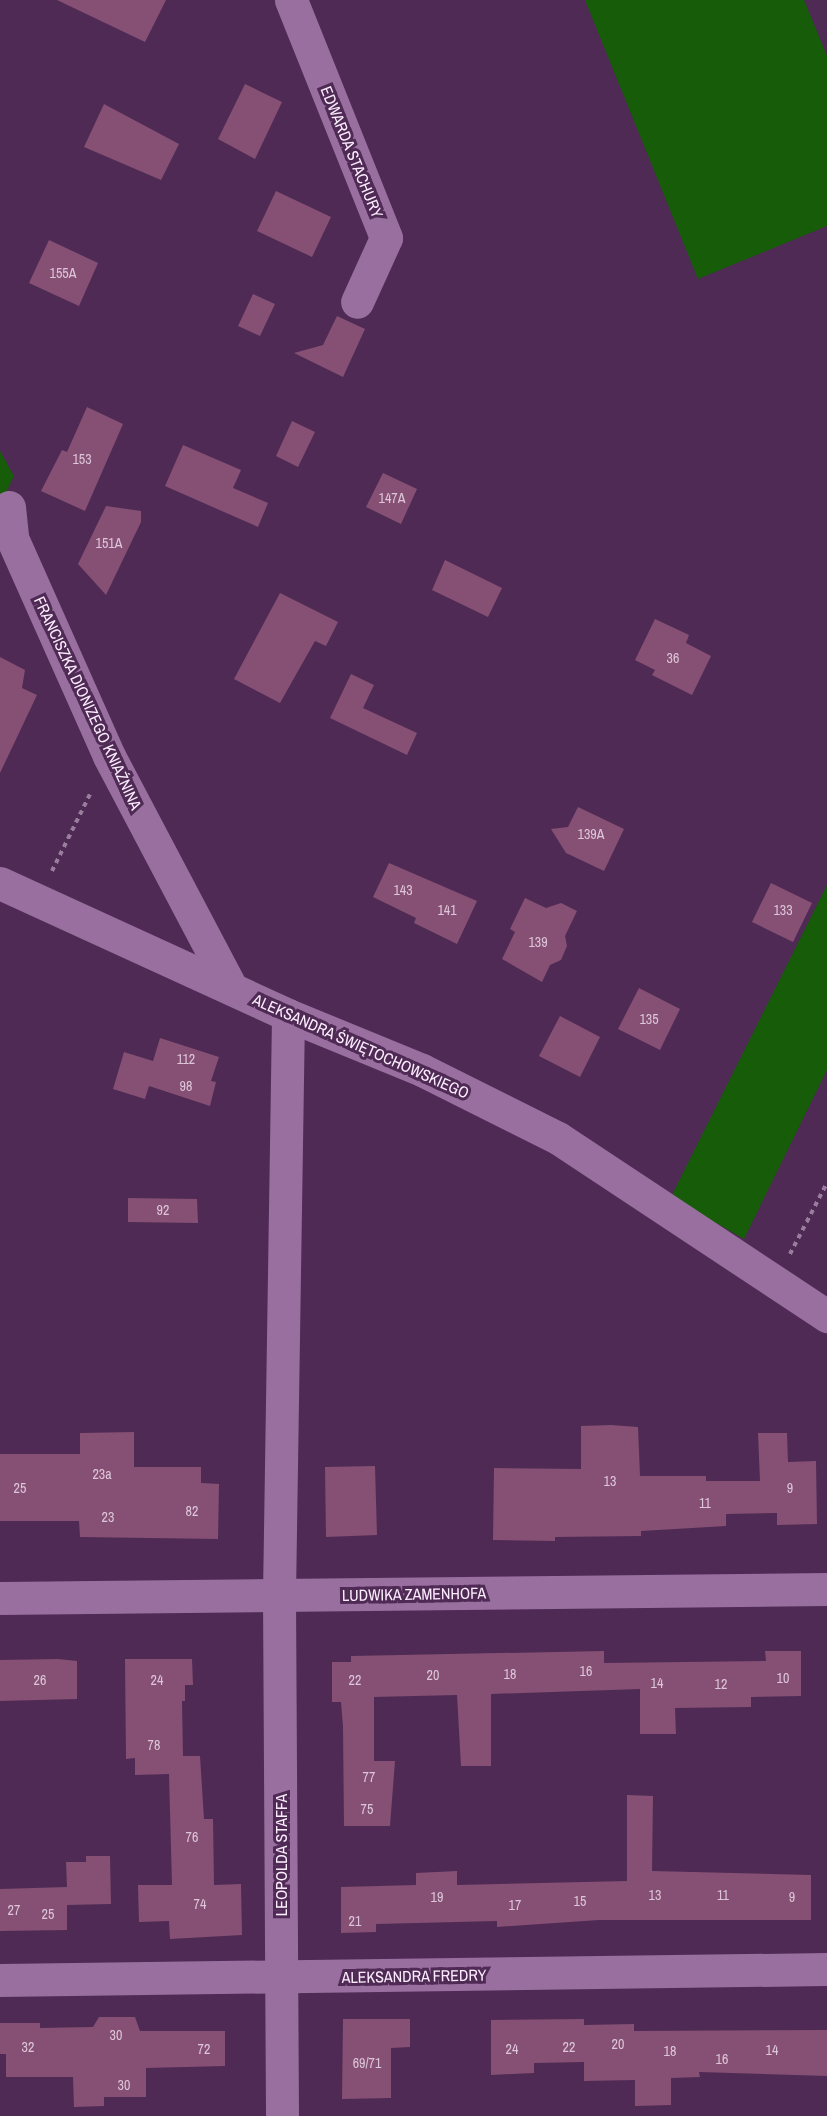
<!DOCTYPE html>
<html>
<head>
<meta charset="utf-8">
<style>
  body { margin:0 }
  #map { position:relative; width:827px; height:2116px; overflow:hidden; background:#4f2a55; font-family:"Archivo Narrow",sans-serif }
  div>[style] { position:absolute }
  .green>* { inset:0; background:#165c09 }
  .building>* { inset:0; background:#855073 }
  .path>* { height:4px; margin-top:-2px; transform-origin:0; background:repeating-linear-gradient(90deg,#987d9c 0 4.5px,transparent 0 9px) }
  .minor>* { height:33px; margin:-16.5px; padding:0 16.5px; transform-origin:16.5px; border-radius:16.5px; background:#986f9f }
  span { translate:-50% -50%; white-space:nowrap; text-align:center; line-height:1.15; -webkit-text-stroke:6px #4f2a55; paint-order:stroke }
  .number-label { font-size:14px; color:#dec6da }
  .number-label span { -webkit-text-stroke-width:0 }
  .street-label { font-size:16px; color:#fbedfd }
</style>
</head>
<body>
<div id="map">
  <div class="green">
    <i style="clip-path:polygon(585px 0,804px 0,827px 56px,827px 226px,698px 279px)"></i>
    <i style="clip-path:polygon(0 451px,14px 476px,0 505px)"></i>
    <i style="clip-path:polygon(827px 885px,827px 1070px,744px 1239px,671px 1197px)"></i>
  </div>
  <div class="building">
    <i style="clip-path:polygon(57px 0,166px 0,145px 42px)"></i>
    <i style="clip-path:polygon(245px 84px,282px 102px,255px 159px,218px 139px)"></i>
    <i style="clip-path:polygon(104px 104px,179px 144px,161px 180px,84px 147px)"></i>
    <i style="clip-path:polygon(276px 191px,331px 217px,312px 257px,257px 231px)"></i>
    <i style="clip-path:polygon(49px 240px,98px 263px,79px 306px,29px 283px)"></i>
    <i style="clip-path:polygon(253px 294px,275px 304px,260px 336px,238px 326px)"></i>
    <i style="clip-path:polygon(337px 316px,365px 329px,343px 377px,294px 353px,323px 345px)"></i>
    <i style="clip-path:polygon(87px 407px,123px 424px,85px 511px,41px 491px,62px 450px,67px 452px)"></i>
    <i style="clip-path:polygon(292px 421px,315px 432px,298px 467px,276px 456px)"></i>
    <i style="clip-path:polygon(183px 445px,241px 470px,233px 488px,268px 503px,258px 527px,165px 486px)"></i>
    <i style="clip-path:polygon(383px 473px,417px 489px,401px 524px,366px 507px)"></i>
    <i style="clip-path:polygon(106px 506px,141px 511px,141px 522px,106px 595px,78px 564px)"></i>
    <i style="clip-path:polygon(445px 560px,502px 588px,488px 617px,432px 590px)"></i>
    <i style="clip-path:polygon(280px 593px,338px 622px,326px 646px,315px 641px,280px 703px,234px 679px)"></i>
    <i style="clip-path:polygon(655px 619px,689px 635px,686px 643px,711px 656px,692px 695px,652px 675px,655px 670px,635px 660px)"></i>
    <i style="clip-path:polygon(0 657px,25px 670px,22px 688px,37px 695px,0 773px)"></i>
    <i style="clip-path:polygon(351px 674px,374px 685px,363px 708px,417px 733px,407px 755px,330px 718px)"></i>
    <i style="clip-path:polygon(578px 807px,624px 829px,604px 871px,566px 853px,551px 829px,568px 827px)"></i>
    <i style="clip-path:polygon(389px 863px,477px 901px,457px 944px,414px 923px,416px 918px,373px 897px)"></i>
    <i style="clip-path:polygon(771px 883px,812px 903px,793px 942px,752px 922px)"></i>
    <i style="clip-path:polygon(525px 898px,546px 908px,561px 903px,577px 911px,565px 936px,567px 946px,561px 960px,550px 965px,542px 982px,502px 959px,515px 932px,510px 929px)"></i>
    <i style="clip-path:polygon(639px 988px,680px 1009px,660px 1050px,618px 1029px)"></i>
    <i style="clip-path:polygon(560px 1016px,600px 1037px,580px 1077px,539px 1056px)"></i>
    <i style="clip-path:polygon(160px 1038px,219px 1057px,211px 1081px,216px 1082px,210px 1106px,149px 1086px,145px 1099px,113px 1089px,124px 1052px,153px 1061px)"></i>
    <i style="clip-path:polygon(128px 1198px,197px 1199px,198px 1223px,128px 1222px)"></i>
    <i style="clip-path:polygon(611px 1425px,638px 1427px,640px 1476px,706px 1476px,706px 1481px,760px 1481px,758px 1433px,787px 1433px,788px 1462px,816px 1461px,817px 1524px,777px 1525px,777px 1513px,726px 1514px,726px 1526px,641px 1531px,641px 1536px,555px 1537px,555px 1541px,493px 1540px,494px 1468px,581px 1469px,581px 1426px)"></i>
    <i style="clip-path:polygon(134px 1432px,134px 1467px,201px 1467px,201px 1483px,219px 1484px,218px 1539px,80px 1537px,79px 1521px,0 1521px,0 1454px,80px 1454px,80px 1433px)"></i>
    <i style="clip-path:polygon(375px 1466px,377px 1535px,326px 1537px,325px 1467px)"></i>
    <i style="clip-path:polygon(604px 1651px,604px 1663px,766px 1661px,765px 1651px,801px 1651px,801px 1696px,751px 1697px,751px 1707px,675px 1708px,676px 1734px,640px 1734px,640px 1689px,491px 1694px,491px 1766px,461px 1766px,457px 1695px,374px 1697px,374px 1761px,395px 1761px,390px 1826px,344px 1826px,343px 1727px,341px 1702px,332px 1702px,332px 1662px,351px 1662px,351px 1656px)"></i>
    <i style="clip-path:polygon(58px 1659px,77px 1661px,77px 1699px,0 1701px,0 1660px)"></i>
    <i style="clip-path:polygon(125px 1659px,192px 1659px,193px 1685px,185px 1685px,185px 1701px,182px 1701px,183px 1756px,200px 1756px,204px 1819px,213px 1819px,214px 1885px,241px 1884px,242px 1935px,170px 1939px,169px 1921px,139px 1922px,138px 1885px,172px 1885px,169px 1774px,135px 1775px,135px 1758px,126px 1759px)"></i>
    <i style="clip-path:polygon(627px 1795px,653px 1796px,652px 1871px,811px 1875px,811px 1920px,599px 1920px,497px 1927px,497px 1921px,376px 1924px,376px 1932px,341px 1933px,341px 1887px,416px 1885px,416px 1873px,457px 1871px,457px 1885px,627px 1881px)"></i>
    <i style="clip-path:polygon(86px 1856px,110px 1856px,111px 1904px,67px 1905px,67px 1930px,0 1931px,0 1889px,67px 1887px,66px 1862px,86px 1862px)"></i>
    <i style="clip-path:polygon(99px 2017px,135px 2017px,140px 2031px,225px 2031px,225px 2066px,146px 2068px,146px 2097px,104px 2097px,104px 2106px,74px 2107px,73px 2077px,6px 2077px,6px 2054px,0 2054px,0 2023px,40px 2023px,40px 2028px,93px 2027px)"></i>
    <i style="clip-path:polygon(343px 2019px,410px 2019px,410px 2047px,391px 2048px,391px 2098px,342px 2099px)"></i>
    <i style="clip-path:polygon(584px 2019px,584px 2025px,634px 2024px,634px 2031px,827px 2030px,827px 2076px,699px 2072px,700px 2077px,671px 2078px,671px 2105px,635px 2106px,635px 2080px,584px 2081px,584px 2062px,534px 2063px,534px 2073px,491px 2075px,491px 2020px)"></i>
  </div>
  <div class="path">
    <i style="left:52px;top:871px;width:88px;rotate:-63.7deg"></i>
    <i style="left:790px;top:1254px;width:80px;rotate:-62.5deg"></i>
  </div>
  <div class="minor">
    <i style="left:291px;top:0;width:256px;rotate:68.2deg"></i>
    <i style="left:386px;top:238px;width:70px;rotate:114.4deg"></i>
    <i style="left:9px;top:507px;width:31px;rotate:84deg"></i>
    <i style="left:12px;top:538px;width:239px;rotate:66deg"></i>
    <i style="left:109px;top:756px;width:263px;rotate:62.2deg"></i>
    <i style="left:0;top:883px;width:317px;rotate:24.6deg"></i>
    <i style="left:288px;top:1015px;width:145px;rotate:22.3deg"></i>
    <i style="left:422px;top:1070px;width:152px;rotate:26.6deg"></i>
    <i style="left:558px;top:1138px;width:323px;rotate:33.5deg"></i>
    <i style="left:0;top:1598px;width:827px;rotate:-0.62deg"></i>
    <i style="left:0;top:1980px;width:827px;rotate:-0.76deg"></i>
    <i style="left:282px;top:2116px;width:521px;rotate:-90.33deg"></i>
    <i style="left:279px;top:1595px;width:580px;rotate:-89.11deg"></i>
  </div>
  <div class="number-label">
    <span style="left:63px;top:273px">155A</span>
    <span style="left:82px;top:459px">153</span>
    <span style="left:392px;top:498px">147A</span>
    <span style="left:109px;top:543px">151A</span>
    <span style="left:673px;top:658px">36</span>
    <span style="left:591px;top:834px">139A</span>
    <span style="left:403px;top:890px">143</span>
    <span style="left:447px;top:910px">141</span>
    <span style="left:783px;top:910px">133</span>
    <span style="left:538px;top:942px">139</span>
    <span style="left:649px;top:1019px">135</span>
    <span style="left:186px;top:1059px">112</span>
    <span style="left:186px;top:1086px">98</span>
    <span style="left:163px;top:1210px">92</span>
    <span style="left:102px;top:1474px">23a</span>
    <span style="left:610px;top:1481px">13</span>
    <span style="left:20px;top:1488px">25</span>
    <span style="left:790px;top:1488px">9</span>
    <span style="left:705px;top:1503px">11</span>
    <span style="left:192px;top:1511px">82</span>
    <span style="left:108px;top:1517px">23</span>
    <span style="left:586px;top:1671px">16</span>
    <span style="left:510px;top:1674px">18</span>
    <span style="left:433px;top:1675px">20</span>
    <span style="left:783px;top:1678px">10</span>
    <span style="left:40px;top:1680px">26</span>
    <span style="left:157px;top:1680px">24</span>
    <span style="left:355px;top:1680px">22</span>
    <span style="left:657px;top:1683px">14</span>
    <span style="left:721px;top:1684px">12</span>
    <span style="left:154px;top:1745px">78</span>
    <span style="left:369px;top:1777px">77</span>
    <span style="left:367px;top:1809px">75</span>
    <span style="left:192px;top:1837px">76</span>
    <span style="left:655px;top:1895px">13</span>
    <span style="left:723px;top:1895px">11</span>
    <span style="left:437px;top:1897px">19</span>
    <span style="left:792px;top:1897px">9</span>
    <span style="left:580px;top:1901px">15</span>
    <span style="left:200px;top:1904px">74</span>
    <span style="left:515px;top:1905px">17</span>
    <span style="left:14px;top:1910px">27</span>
    <span style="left:48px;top:1914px">25</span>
    <span style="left:355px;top:1921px">21</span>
    <span style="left:116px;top:2035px">30</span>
    <span style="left:618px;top:2044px">20</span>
    <span style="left:28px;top:2047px">32</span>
    <span style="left:569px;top:2047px">22</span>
    <span style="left:204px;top:2049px">72</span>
    <span style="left:512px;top:2049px">24</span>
    <span style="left:772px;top:2050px">14</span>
    <span style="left:670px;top:2051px">18</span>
    <span style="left:722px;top:2059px">16</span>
    <span style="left:367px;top:2063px">69/71</span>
    <span style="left:124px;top:2085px">30</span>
  </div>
  <div class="street-label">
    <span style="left:352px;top:152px;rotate:68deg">EDWARDA STACHURY</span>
    <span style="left:88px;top:703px;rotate:65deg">FRANCISZKA DIONIZEGO KNIAŹNINA</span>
    <span style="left:361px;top:1046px;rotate:24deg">ALEKSANDRA ŚWIĘTOCHOWSKIEGO</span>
    <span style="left:414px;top:1594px;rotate:-1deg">LUDWIKA ZAMENHOFA</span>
    <span style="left:281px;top:1855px;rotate:-90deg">LEOPOLDA STAFFA</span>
    <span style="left:414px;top:1976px;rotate:-1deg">ALEKSANDRA FREDRY</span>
  </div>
</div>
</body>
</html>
